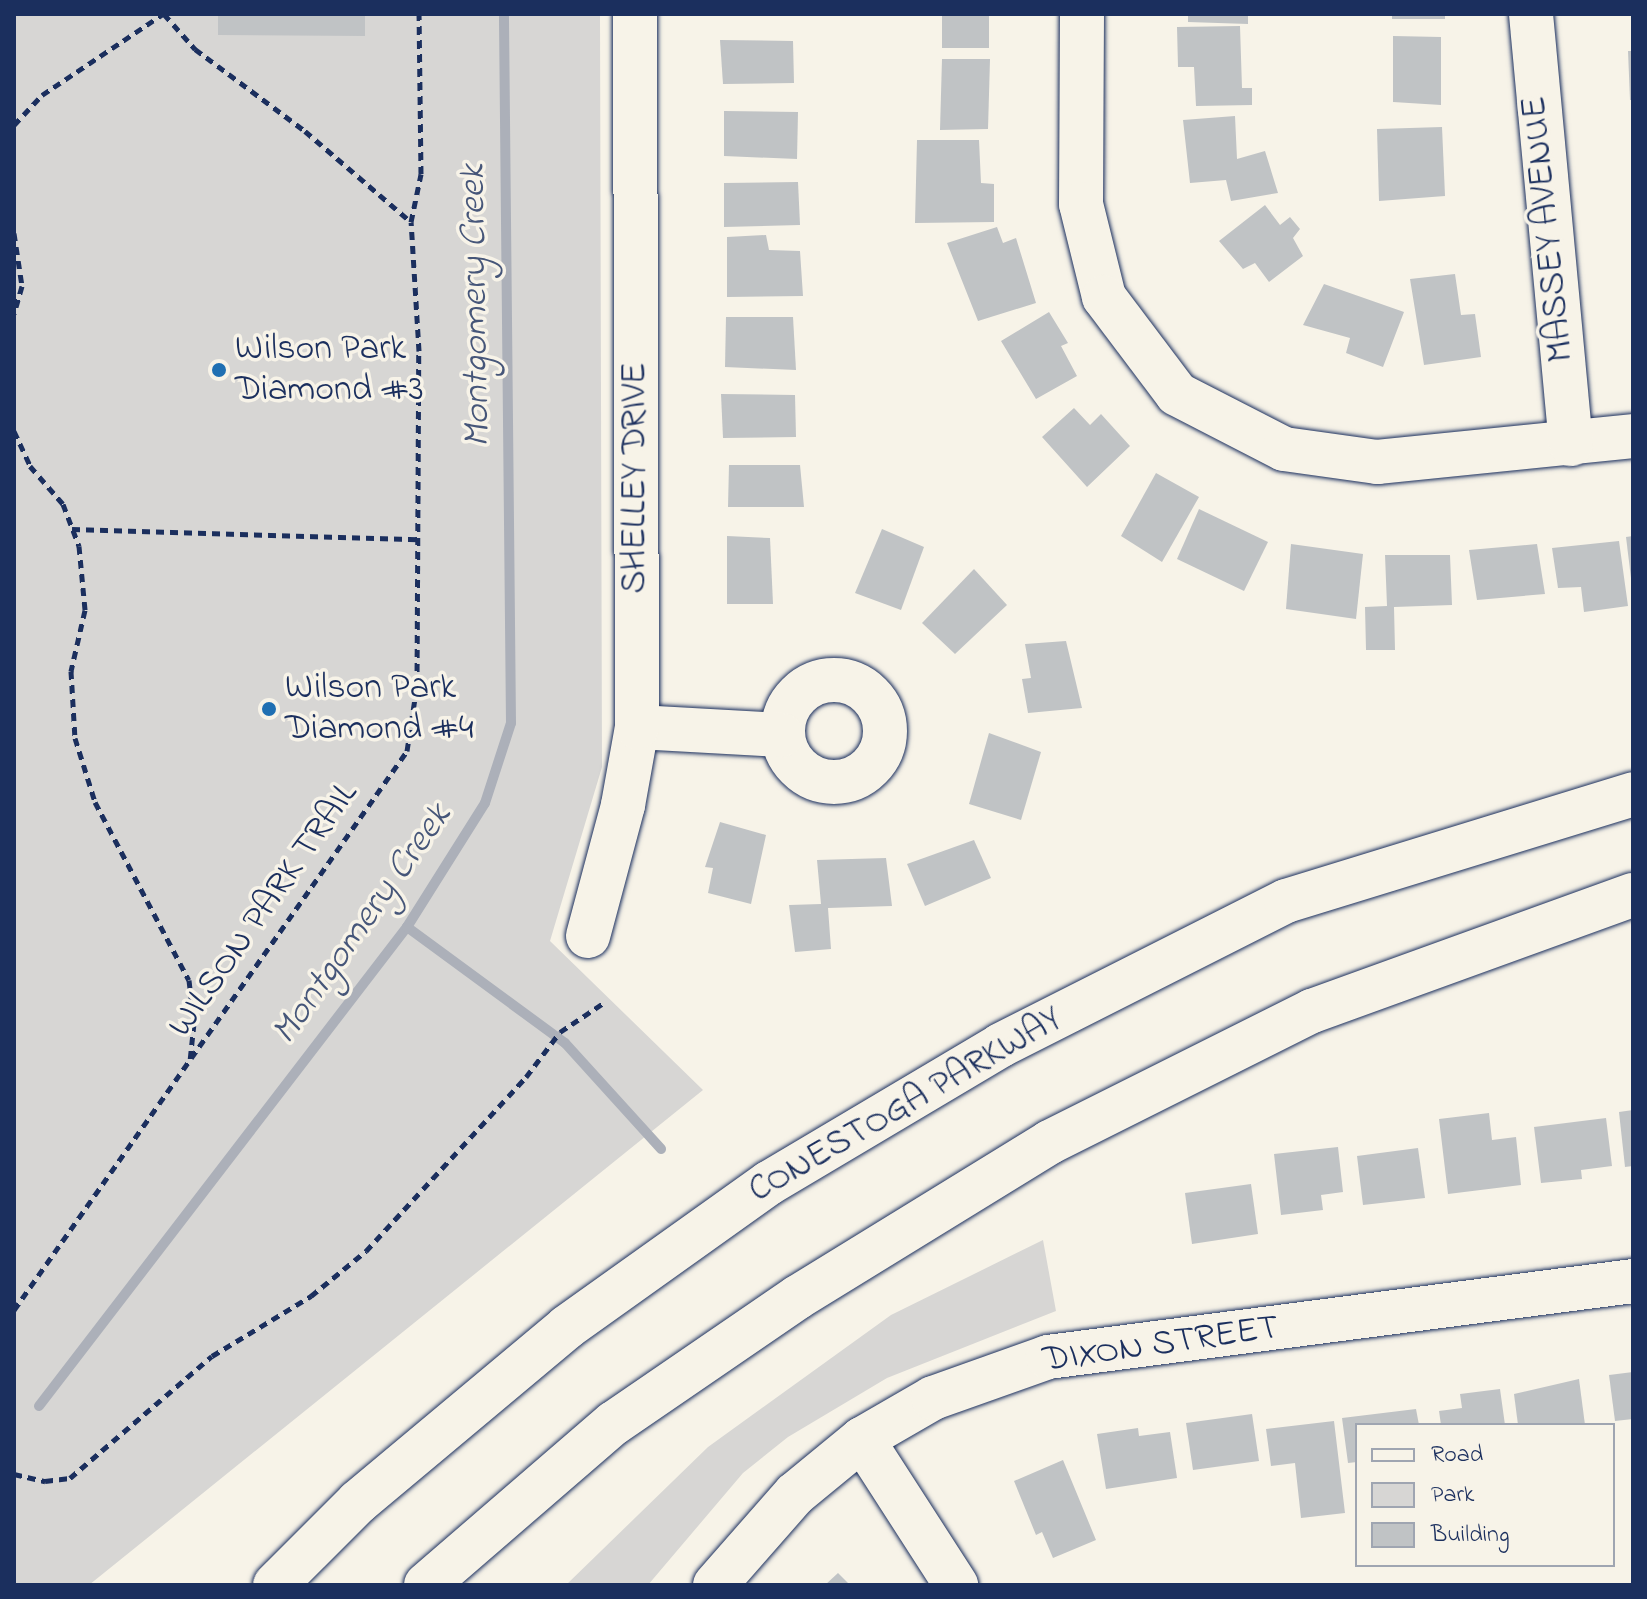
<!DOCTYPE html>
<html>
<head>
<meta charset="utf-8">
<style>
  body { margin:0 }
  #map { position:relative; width:1647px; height:1599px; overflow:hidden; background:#f7f3e8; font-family:"Indie Flower",sans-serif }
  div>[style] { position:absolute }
  .green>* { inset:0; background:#d7d6d4 }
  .stream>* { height:10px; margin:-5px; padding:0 5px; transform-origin:5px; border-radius:5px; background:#acb0b9 }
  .building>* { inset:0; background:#c0c3c5 }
  .path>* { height:5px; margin-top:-2.5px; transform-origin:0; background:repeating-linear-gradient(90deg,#1b2f5e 0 8px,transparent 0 14px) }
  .roads { filter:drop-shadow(0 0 2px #1b2f5e) drop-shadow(0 0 2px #1b2f5e) }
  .minor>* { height:44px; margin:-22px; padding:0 22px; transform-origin:22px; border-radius:22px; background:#f7f3e8 }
  .minor>.ring { margin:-22px; padding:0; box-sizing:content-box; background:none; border:44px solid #f7f3e8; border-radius:50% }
  .highway>* { height:44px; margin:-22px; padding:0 22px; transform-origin:22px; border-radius:22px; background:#f7f3e8 }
  .dots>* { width:22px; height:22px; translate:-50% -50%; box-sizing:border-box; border:4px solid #f7f3e8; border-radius:50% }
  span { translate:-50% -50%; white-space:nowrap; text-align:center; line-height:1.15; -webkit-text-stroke:7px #f7f3e8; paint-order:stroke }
  .street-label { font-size:36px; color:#1b2f5e }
  .poi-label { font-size:36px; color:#1b2f5e }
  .left { translate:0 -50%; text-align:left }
  .water-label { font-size:38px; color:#465679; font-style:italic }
  .frame { position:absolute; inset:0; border:16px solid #1b2f5e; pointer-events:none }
  .legend { position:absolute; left:1355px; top:1423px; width:260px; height:144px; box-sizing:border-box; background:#f7f3e8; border:2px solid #9fa5b1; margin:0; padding:10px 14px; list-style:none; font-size:24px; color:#1b2f5e }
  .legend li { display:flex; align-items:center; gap:16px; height:40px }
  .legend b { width:40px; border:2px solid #9fa5b1 }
</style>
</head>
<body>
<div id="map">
  <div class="green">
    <i style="clip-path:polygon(14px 14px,600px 14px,602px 767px,550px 941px,703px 1090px,89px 1585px,14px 1585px)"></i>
    <i style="clip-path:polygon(1043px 1240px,1056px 1311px,887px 1378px,788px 1437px,743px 1473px,648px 1585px,566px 1585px,708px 1447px,891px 1315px)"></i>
  </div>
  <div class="stream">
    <i style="left:407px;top:927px;width:196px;rotate:36.3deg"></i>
    <i style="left:565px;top:1043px;width:143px;rotate:47.8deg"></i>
    <i style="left:39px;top:1406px;width:604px;rotate:-52.47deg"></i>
    <i style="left:407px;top:927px;width:146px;rotate:-57.8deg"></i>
    <i style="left:485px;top:803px;width:84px;rotate:-72deg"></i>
    <i style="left:511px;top:723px;width:709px;rotate:-90.57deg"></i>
  </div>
  <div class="building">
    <i style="clip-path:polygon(218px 14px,365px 14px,365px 36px,218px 35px)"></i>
    <i style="clip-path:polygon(942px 14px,989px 14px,989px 48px,942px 48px)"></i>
    <i style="clip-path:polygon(1188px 14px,1248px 14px,1248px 24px,1188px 22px)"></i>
    <i style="clip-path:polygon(1392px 14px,1445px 14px,1445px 19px,1392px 19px)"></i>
    <i style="clip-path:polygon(1240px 26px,1242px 88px,1252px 88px,1252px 105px,1196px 106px,1194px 67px,1178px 67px,1177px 27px)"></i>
    <i style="clip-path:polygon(1393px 36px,1441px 37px,1441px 105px,1393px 102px)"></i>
    <i style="clip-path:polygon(720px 40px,793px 41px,794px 83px,723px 84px)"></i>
    <i style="clip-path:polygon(1628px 51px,1633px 51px,1633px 100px,1630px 100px)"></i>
    <i style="clip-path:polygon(942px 59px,990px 59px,988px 129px,940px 130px)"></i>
    <i style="clip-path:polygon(724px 111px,798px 112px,797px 159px,724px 156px)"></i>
    <i style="clip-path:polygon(1235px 116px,1237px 159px,1265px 151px,1278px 193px,1231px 201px,1226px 180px,1190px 183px,1183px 120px)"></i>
    <i style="clip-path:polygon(1442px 127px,1445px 196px,1379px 201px,1377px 129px)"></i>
    <i style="clip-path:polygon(917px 140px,979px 140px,981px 183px,994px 184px,994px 222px,915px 223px)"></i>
    <i style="clip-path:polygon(798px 182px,800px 225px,724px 227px,724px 183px)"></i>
    <i style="clip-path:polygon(1265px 205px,1280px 225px,1290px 217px,1300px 229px,1293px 238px,1303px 256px,1269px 282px,1255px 263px,1243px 269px,1219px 241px)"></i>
    <i style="clip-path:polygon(997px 227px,1003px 243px,1016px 238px,1036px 303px,978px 321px,947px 243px)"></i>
    <i style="clip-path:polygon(766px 235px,769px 250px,800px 251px,803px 296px,727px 297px,727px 237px)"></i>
    <i style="clip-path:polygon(1455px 274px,1461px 315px,1475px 314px,1481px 357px,1424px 365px,1410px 279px)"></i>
    <i style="clip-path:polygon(1324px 284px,1404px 312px,1383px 367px,1346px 353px,1350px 338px,1303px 325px)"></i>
    <i style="clip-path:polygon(1049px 312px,1068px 343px,1061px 346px,1077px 376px,1036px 399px,1001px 341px)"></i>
    <i style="clip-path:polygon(726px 317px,793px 317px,796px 370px,725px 367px)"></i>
    <i style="clip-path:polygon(721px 394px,795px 395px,796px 437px,723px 438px)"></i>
    <i style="clip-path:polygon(1074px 408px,1090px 425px,1101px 414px,1130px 446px,1087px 487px,1042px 437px)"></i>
    <i style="clip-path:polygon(729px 465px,800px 465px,804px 507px,728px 507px)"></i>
    <i style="clip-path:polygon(1156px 473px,1199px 497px,1162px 562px,1121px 536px)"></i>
    <i style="clip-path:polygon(1199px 509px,1268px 542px,1244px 591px,1177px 559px)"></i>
    <i style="clip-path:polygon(882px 529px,924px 547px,901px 610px,855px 593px)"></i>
    <i style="clip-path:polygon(727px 536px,770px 538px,773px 604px,727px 604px)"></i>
    <i style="clip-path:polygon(1633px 536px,1633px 578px,1631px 578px,1626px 537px)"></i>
    <i style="clip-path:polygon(1619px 541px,1628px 606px,1584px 612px,1581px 587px,1558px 588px,1552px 548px)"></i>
    <i style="clip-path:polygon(1291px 544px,1363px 554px,1356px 619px,1286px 609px)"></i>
    <i style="clip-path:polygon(1537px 544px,1545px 594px,1477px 600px,1469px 550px)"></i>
    <i style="clip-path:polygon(1385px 555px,1450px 555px,1452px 605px,1394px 607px,1395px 650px,1366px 650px,1365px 607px,1387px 606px)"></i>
    <i style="clip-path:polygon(974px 569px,1007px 605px,955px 654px,922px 623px)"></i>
    <i style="clip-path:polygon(1066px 641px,1082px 708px,1028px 713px,1022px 679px,1031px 678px,1025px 644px)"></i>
    <i style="clip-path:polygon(989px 733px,1041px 752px,1021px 820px,969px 804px)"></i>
    <i style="clip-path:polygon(720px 822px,766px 835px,751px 904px,708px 893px,713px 868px,705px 867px)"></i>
    <i style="clip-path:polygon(974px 840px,991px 878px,925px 906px,907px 864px)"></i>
    <i style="clip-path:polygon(886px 858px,892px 906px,828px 908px,831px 949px,795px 952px,789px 905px,821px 904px,817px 860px)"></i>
    <i style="clip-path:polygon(1633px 1110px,1633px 1166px,1625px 1167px,1619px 1112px)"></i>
    <i style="clip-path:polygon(1489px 1113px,1492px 1140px,1516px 1137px,1521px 1185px,1448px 1194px,1439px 1119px)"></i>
    <i style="clip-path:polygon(1606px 1118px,1612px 1166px,1581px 1170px,1582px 1179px,1541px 1183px,1534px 1127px)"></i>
    <i style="clip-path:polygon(1338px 1147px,1343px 1192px,1321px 1195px,1323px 1210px,1281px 1215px,1274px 1154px)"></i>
    <i style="clip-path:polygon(1418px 1148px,1425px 1198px,1363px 1205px,1357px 1156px)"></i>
    <i style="clip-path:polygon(1251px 1184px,1258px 1234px,1192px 1244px,1185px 1193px)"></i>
    <i style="clip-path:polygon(1633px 1372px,1633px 1419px,1615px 1421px,1609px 1375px)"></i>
    <i style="clip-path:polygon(1579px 1379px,1585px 1425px,1518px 1425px,1514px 1394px)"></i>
    <i style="clip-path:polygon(1500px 1389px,1505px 1425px,1441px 1425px,1439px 1411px,1462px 1408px,1460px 1394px)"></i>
    <i style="clip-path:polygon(1416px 1409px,1419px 1425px,1357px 1425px,1357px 1462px,1348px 1463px,1342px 1418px)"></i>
    <i style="clip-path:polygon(1252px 1414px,1259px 1461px,1193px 1470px,1186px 1423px)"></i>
    <i style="clip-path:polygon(1334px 1421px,1345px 1513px,1301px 1518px,1295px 1463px,1271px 1466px,1266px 1429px)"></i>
    <i style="clip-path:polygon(1138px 1428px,1139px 1436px,1170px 1432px,1177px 1478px,1106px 1489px,1097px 1434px)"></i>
    <i style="clip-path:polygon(1063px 1460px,1096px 1540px,1053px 1558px,1042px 1532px,1036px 1535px,1014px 1481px)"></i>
    <i style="clip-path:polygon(838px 1573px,850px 1585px,825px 1585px)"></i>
  </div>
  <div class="path">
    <i style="left:164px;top:14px;width:47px;rotate:48.5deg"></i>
    <i style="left:195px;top:49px;width:137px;rotate:36.7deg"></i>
    <i style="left:305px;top:131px;width:138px;rotate:40.6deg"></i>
    <i style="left:14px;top:125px;width:41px;rotate:-47deg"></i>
    <i style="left:42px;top:95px;width:146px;rotate:-33.8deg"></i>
    <i style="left:14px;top:233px;width:54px;rotate:81.4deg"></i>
    <i style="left:22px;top:286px;width:29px;rotate:106deg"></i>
    <i style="left:14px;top:431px;width:38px;rotate:65deg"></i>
    <i style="left:30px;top:466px;width:50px;rotate:49deg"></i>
    <i style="left:63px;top:504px;width:45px;rotate:69.1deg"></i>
    <i style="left:79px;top:546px;width:64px;rotate:84.6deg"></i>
    <i style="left:85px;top:610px;width:63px;rotate:102.9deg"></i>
    <i style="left:71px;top:671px;width:67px;rotate:86.6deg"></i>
    <i style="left:75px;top:738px;width:67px;rotate:72.6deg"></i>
    <i style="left:95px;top:802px;width:201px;rotate:62.2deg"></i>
    <i style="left:189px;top:980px;width:43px;rotate:83.4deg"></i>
    <i style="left:194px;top:1023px;width:36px;rotate:96deg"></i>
    <i style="left:72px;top:529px;width:346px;rotate:1.7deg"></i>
    <i style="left:14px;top:1310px;width:683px;rotate:-54.89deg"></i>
    <i style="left:407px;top:751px;width:67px;rotate:-81.4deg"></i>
    <i style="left:417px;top:685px;width:334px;rotate:-89.7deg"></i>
    <i style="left:419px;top:351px;width:129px;rotate:-93.5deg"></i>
    <i style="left:411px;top:222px;width:49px;rotate:-78.2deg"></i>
    <i style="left:421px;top:174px;width:160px;rotate:-90.7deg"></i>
    <i style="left:14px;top:1474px;width:32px;rotate:13deg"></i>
    <i style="left:45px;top:1481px;width:25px;rotate:-7deg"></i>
    <i style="left:70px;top:1478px;width:187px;rotate:-40.7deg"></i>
    <i style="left:212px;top:1356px;width:116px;rotate:-31.2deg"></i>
    <i style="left:311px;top:1296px;width:71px;rotate:-39.3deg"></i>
    <i style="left:366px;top:1251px;width:236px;rotate:-47.4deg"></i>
    <i style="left:526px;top:1077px;width:56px;rotate:-52.9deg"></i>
    <i style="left:560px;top:1032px;width:54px;rotate:-33.7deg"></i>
  </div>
  <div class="roads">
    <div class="minor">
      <i style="left:1082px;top:14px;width:190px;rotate:90.3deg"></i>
      <i style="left:1081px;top:204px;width:96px;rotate:76.1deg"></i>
      <i style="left:1104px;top:297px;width:121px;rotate:53deg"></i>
      <i style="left:1177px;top:394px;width:120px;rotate:27.2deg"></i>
      <i style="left:1284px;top:449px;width:94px;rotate:8deg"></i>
      <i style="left:1377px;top:462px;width:257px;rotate:-5.8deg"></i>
      <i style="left:1531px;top:14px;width:432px;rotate:84.7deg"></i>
      <i class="ring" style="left:783px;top:680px;width:58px;height:58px"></i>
      <i style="left:637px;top:727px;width:145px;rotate:3.2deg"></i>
      <i style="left:588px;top:936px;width:136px;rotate:-75deg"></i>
      <i style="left:623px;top:805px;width:79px;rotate:-79.8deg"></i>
      <i style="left:637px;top:727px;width:713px;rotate:-90.16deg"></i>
      <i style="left:862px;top:1439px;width:174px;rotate:57.2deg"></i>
      <i style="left:715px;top:1585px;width:121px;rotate:-48.7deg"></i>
      <i style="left:795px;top:1494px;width:87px;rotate:-39.4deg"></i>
      <i style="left:862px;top:1439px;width:82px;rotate:-30deg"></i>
      <i style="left:933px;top:1398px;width:122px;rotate:-19.6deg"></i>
      <i style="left:1048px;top:1357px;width:590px;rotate:-7.4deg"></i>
    </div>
    <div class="highway">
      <i style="left:275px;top:1585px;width:117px;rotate:-45deg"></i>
      <i style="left:358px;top:1502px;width:273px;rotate:-39.9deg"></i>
      <i style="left:567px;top:1327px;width:248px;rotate:-35.5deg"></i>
      <i style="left:769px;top:1183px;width:270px;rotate:-30.7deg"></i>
      <i style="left:1001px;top:1045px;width:319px;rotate:-26.8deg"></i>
      <i style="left:1286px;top:901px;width:363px;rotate:-17.1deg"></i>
      <i style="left:426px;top:1585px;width:248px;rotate:-40.8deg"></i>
      <i style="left:614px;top:1423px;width:223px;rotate:-34.4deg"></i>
      <i style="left:798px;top:1297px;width:296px;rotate:-31.6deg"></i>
      <i style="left:1050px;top:1142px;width:293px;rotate:-26.6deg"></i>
      <i style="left:1312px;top:1011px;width:341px;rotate:-19.9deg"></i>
    </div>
  </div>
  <div class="dots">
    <i style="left:219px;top:370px;background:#1f6fb2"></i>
    <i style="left:269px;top:709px;background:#1f6fb2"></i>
  </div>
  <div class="street-label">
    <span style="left:1549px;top:229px;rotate:-96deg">MASSEY AVENUE</span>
    <span style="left:636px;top:478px;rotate:-90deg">SHELLEY DRIVE</span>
    <span style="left:264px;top:910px;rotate:-55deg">WILSON PARK TRAIL</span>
    <span style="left:906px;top:1106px;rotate:-30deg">CONESTOGA PARKWAY</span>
    <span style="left:1161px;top:1345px;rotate:-8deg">DIXON STREET</span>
  </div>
  <div class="poi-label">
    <span class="left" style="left:235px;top:370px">Wilson Park<br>Diamond #3</span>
    <span class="left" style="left:285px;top:709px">Wilson Park<br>Diamond #4</span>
  </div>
  <div class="water-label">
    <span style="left:477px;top:306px;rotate:-91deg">Montgomery Creek</span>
    <span style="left:363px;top:925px;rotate:-55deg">Montgomery Creek</span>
  </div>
  <div class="frame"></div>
  <ul class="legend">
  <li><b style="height:10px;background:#f7f3e8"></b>Road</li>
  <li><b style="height:22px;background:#d7d6d4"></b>Park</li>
  <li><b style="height:22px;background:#c0c3c5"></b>Building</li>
  </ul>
</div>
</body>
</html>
